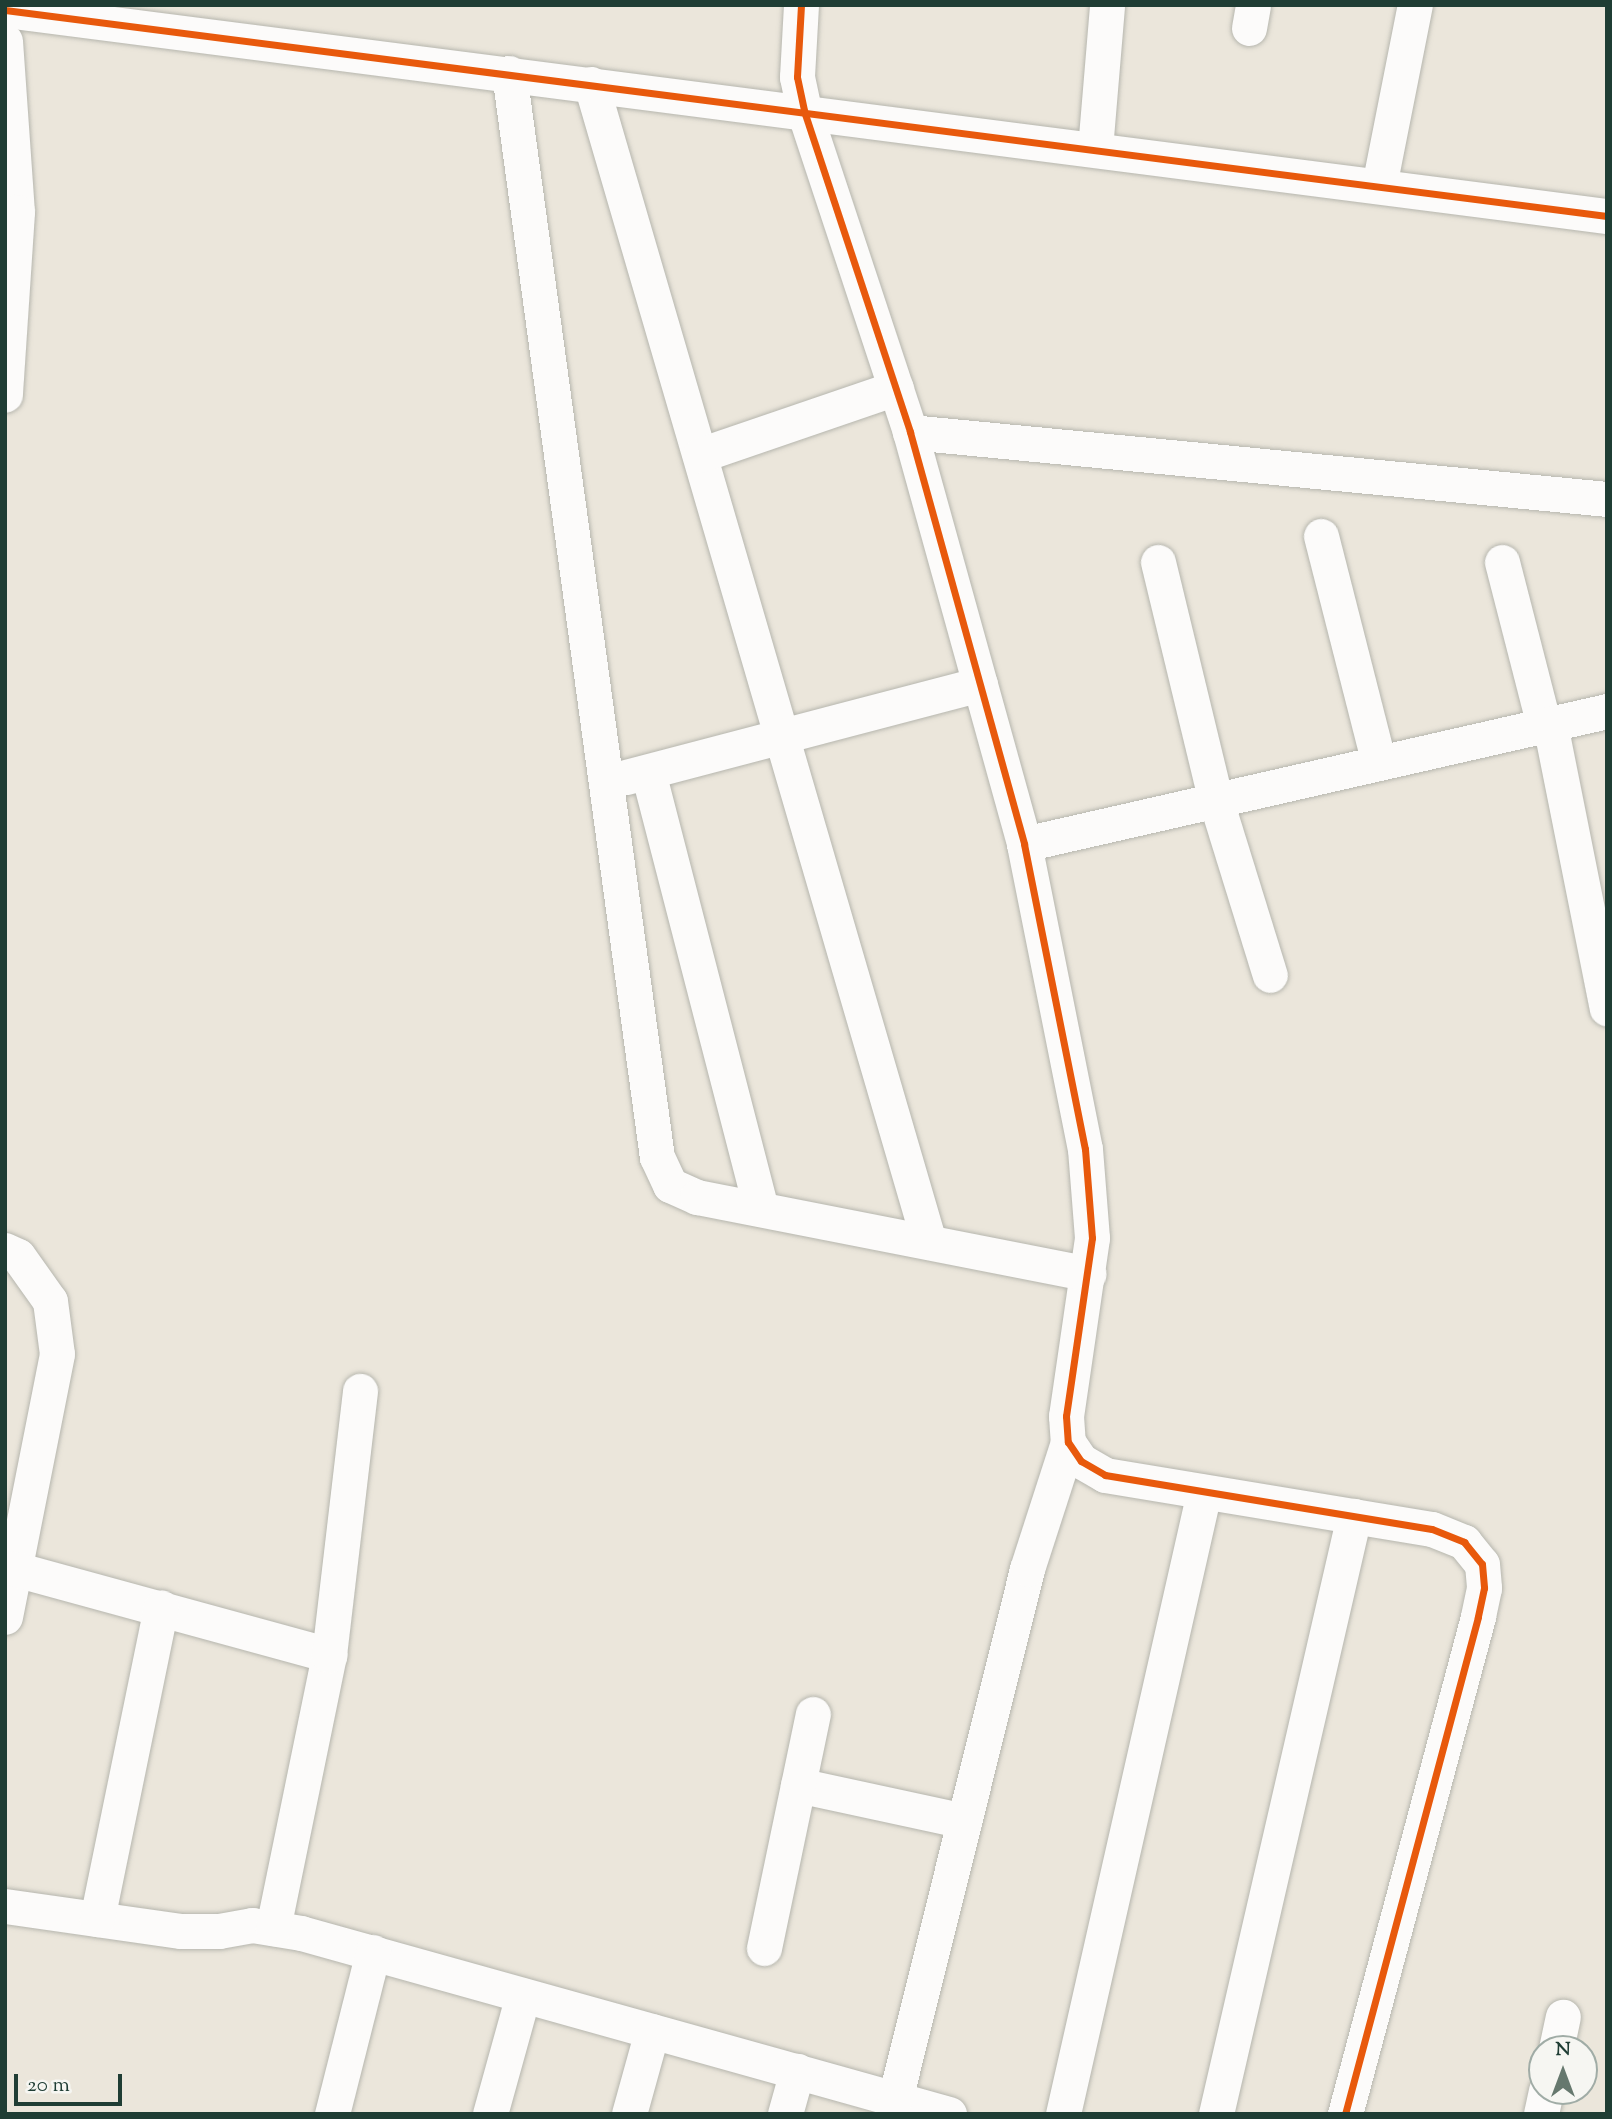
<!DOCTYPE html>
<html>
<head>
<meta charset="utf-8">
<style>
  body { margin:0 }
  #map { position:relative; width:1612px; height:2119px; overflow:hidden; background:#ebe6db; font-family:"Sorts Mill Goudy",serif }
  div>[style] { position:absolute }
  .roads { filter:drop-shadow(0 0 2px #b6b6ae) drop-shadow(0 0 2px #b6b6ae) }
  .street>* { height:35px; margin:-17.5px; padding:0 17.5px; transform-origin:17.5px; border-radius:17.5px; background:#fcfbfa }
  .cycleway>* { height:7px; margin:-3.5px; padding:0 3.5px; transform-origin:3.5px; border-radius:3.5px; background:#e8590c }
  span { translate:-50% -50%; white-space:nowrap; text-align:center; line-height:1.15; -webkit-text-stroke:6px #f6f6f2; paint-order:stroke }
  .frame { position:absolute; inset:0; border:7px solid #1f3d34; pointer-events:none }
  .north { position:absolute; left:1528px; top:2035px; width:70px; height:70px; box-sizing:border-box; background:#f6f6f2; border:2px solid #a0aca6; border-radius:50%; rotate:0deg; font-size:19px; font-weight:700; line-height:28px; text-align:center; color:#1f3d34 }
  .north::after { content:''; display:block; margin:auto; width:24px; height:32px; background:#66786e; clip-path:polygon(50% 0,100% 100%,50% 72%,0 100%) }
  .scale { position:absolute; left:14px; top:2074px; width:108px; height:32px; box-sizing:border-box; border:4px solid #1f3d34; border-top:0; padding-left:9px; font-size:21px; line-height:24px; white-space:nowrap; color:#1f3d34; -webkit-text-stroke:5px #f6f6f2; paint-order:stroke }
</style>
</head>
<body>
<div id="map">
  <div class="roads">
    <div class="street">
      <i style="left:801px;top:5px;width:72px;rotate:93.2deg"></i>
      <i style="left:797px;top:77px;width:35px;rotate:78deg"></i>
      <i style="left:804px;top:111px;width:338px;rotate:71.7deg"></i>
      <i style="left:910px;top:432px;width:427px;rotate:74.5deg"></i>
      <i style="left:1024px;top:844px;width:311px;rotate:78.7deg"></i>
      <i style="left:1085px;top:1149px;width:89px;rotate:85.5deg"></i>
      <i style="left:1092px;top:1238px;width:180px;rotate:98.3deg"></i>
      <i style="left:1066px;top:1416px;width:26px;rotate:86deg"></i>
      <i style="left:1068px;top:1442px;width:23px;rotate:56deg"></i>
      <i style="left:1081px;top:1461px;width:28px;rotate:30deg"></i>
      <i style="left:1105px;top:1475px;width:331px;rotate:9.4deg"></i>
      <i style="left:1432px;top:1529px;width:35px;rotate:22deg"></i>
      <i style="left:1464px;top:1542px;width:28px;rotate:51deg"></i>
      <i style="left:1482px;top:1564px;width:24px;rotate:85deg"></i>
      <i style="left:1484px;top:1588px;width:30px;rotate:102deg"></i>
      <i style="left:1478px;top:1617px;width:514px;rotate:104.98deg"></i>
      <i style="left:5px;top:10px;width:1615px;rotate:7.33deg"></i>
      <i style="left:1249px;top:28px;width:23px;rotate:-80deg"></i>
      <i style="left:5px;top:41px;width:171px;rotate:86deg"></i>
      <i style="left:17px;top:212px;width:183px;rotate:93.8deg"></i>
      <i style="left:509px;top:73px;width:1094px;rotate:82.23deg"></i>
      <i style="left:657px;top:1157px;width:31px;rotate:65deg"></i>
      <i style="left:670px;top:1185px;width:30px;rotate:24deg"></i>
      <i style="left:697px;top:1197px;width:399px;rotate:11.1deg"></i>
      <i style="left:591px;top:84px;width:1206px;rotate:73.73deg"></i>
      <i style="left:1095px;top:149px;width:144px;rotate:-85.2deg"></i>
      <i style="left:1379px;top:186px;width:185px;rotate:-78.8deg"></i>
      <i style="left:910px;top:432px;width:700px;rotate:5.49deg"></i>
      <i style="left:700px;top:455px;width:207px;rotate:-18.9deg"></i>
      <i style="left:1321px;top:536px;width:234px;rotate:75.7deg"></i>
      <i style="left:1158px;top:562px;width:246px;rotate:76.4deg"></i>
      <i style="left:1216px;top:801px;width:182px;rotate:72.8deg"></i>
      <i style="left:1502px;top:562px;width:168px;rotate:75.6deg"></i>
      <i style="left:1550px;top:724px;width:290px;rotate:78.7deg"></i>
      <i style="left:648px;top:772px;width:451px;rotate:75.5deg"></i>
      <i style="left:626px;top:777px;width:366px;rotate:-14.7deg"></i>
      <i style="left:1024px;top:844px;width:598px;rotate:-12.85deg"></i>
      <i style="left:5px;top:1250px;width:14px;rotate:25deg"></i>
      <i style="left:18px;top:1256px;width:55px;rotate:54.6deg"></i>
      <i style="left:50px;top:1301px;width:53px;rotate:82.5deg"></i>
      <i style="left:57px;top:1354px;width:268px;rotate:101.2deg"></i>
      <i style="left:15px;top:1569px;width:326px;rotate:15.3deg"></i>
      <i style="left:798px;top:1785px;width:170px;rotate:12.2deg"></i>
      <i style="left:5px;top:1906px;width:178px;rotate:8.1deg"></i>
      <i style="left:181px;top:1931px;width:38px"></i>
      <i style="left:219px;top:1931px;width:34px;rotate:-10deg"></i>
      <i style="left:252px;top:1925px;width:50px;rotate:9.3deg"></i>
      <i style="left:301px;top:1933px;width:673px;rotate:15.61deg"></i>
      <i style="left:97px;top:1919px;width:318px;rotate:-78.4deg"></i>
      <i style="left:273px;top:1928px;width:279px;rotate:-78.4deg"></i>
      <i style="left:329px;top:1655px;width:266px;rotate:-83.3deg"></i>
      <i style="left:764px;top:1948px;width:239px;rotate:-78.2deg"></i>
      <i style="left:1556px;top:2049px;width:33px;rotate:-78deg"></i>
      <i style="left:895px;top:2099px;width:546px;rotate:-76.01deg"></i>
      <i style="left:1027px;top:1569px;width:133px;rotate:-72.1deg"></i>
      <i style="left:332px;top:2114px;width:167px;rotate:-75.8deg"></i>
      <i style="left:490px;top:2114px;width:123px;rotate:-74.5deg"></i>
      <i style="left:629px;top:2114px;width:86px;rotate:-74.5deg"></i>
      <i style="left:785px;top:2114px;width:45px;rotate:-74.4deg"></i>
      <i style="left:1063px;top:2114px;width:638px;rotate:-77.23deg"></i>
      <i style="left:1216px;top:2114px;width:614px;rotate:-77.01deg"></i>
      <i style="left:1541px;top:2114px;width:24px;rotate:-78deg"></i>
    </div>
  </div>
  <div class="cycleway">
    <i style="left:801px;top:5px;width:72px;rotate:93.2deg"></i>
    <i style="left:797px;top:77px;width:35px;rotate:78deg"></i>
    <i style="left:804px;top:111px;width:338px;rotate:71.7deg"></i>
    <i style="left:910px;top:432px;width:427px;rotate:74.5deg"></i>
    <i style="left:1024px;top:844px;width:311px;rotate:78.7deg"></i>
    <i style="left:1085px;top:1149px;width:89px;rotate:85.5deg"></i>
    <i style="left:1092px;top:1238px;width:180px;rotate:98.3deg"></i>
    <i style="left:1066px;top:1416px;width:26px;rotate:86deg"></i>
    <i style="left:1068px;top:1442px;width:23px;rotate:56deg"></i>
    <i style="left:1081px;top:1461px;width:28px;rotate:30deg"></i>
    <i style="left:1105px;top:1475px;width:331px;rotate:9.4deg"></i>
    <i style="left:1432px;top:1529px;width:35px;rotate:22deg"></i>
    <i style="left:1464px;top:1542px;width:28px;rotate:51deg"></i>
    <i style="left:1482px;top:1564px;width:24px;rotate:85deg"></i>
    <i style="left:1484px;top:1588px;width:30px;rotate:102deg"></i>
    <i style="left:1478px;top:1617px;width:514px;rotate:104.98deg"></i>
    <i style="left:5px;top:10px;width:1615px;rotate:7.33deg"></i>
  </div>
  <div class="frame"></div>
  <div class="north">N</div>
  <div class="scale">20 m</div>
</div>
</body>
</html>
